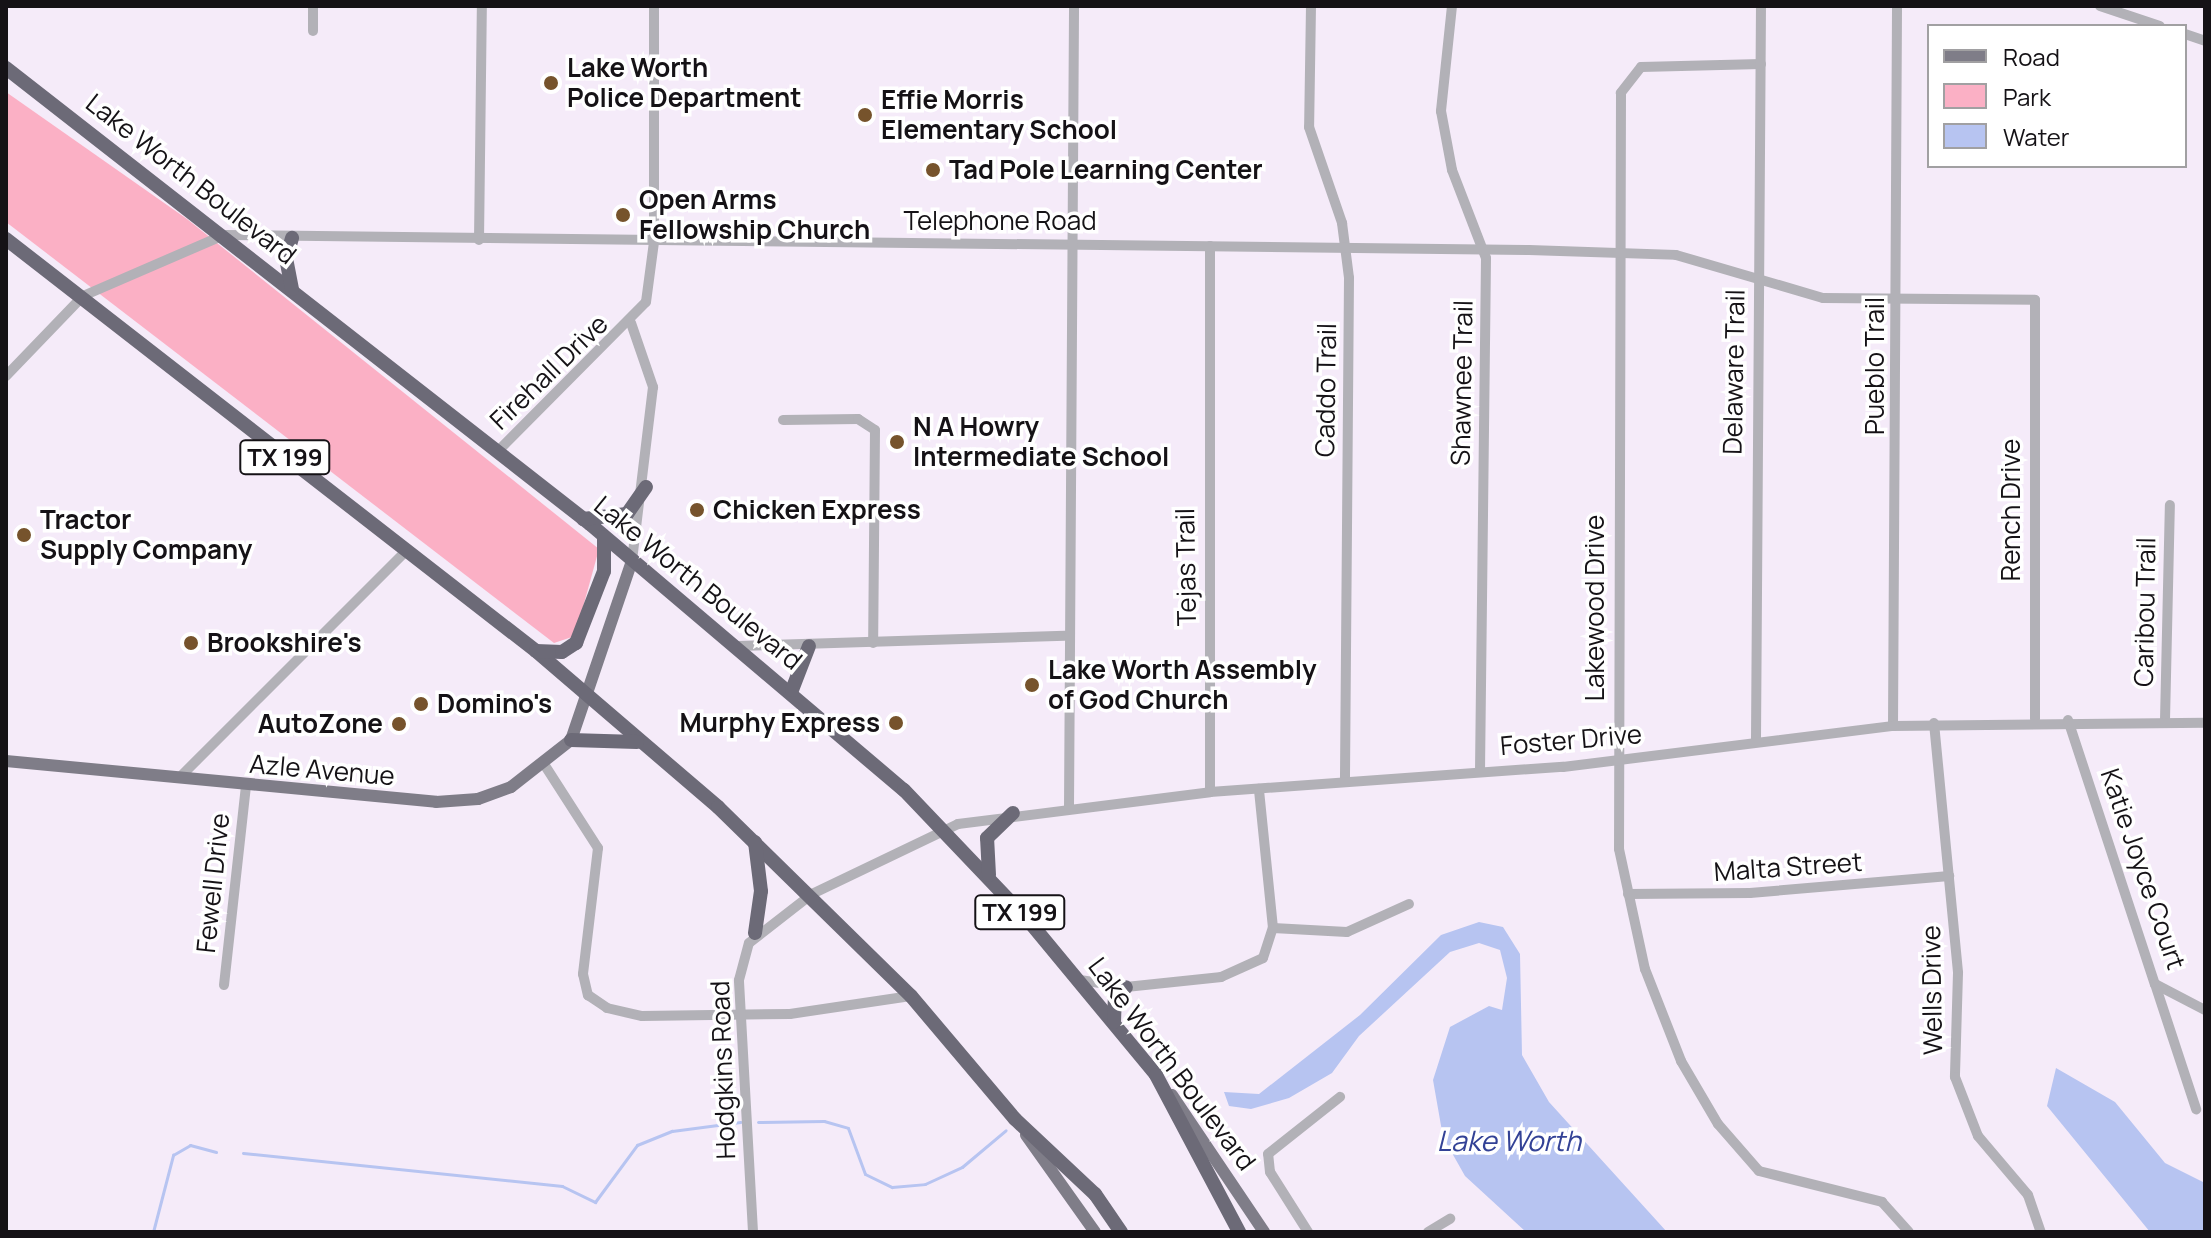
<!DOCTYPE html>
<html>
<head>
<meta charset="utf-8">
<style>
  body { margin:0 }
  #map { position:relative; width:2211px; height:1238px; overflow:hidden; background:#f5ebf9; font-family:Manrope,sans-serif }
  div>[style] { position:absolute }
  .green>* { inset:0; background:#fbb0c5 }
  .water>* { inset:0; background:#b7c4f1 }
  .stream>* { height:3px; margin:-1.5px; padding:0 1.5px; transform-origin:1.5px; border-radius:1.5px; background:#b7c4f1 }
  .minor>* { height:10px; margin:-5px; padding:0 5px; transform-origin:5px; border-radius:5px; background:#b2b1b7 }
  .major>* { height:12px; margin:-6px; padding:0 6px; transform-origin:6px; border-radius:6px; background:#7f7d88 }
  .highway>* { height:14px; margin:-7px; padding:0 7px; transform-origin:7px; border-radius:7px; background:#6c6a77 }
  .dots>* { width:22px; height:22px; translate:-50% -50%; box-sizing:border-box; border:4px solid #fff; border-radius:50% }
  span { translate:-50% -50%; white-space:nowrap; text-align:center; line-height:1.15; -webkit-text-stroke:7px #fff; paint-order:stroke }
  .shield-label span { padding:2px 6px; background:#fff; border:2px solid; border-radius:6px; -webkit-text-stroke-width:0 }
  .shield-label { font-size:24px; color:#151216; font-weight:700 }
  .poi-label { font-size:26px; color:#151216; font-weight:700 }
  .left { translate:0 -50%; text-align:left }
  .right { translate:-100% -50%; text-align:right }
  .street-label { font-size:26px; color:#151216 }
  .water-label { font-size:28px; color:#334296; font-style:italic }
  .frame { position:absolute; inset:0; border:8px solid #151216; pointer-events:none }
  .legend { position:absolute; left:1927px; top:24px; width:260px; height:144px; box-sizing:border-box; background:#fff; border:2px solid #a1a0a2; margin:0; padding:10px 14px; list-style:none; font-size:24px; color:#151216 }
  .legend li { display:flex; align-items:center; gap:16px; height:40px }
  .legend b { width:40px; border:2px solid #a1a0a2 }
</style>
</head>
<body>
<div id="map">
  <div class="green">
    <i style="clip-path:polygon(6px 92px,187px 219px,599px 549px,575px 636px,554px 643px,6px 222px)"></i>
  </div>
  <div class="water">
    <i style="clip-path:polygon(1479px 922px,1503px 927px,1520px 954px,1522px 1055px,1549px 1102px,1667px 1232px,1526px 1232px,1465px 1176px,1443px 1137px,1433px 1080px,1450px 1027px,1489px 1006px,1502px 1010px,1507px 978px,1500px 950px,1479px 943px,1450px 952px,1359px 1036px,1332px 1073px,1289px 1098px,1251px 1109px,1229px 1106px,1224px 1092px,1259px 1094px,1360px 1015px,1441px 935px)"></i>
    <i style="clip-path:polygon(2056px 1068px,2115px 1102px,2165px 1163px,2205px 1183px,2205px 1232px,2150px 1232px,2047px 1106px)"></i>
  </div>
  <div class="stream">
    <i style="left:758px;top:1122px;width:66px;rotate:-0.9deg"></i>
    <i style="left:824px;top:1121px;width:25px;rotate:16deg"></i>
    <i style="left:848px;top:1128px;width:49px;rotate:69.7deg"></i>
    <i style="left:865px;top:1174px;width:30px;rotate:26deg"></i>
    <i style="left:892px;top:1187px;width:33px;rotate:-5deg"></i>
    <i style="left:925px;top:1184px;width:41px;rotate:-24.7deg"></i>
    <i style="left:962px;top:1167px;width:57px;rotate:-40.1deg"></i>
    <i style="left:243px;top:1153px;width:321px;rotate:5.9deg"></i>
    <i style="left:562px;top:1186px;width:37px;rotate:26deg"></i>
    <i style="left:595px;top:1202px;width:71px;rotate:-53.6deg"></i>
    <i style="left:637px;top:1145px;width:38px;rotate:-22deg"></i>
    <i style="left:672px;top:1131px;width:69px;rotate:-7.5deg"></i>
    <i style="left:153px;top:1232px;width:80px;rotate:-75.4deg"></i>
    <i style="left:173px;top:1155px;width:20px;rotate:-30deg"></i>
    <i style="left:190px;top:1145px;width:27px;rotate:15deg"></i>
  </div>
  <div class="minor">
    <i style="left:1311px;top:6px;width:121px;rotate:90.9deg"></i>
    <i style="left:1309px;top:127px;width:102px;rotate:71deg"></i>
    <i style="left:1342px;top:223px;width:55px;rotate:82.7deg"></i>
    <i style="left:1349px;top:278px;width:502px;rotate:90.46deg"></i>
    <i style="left:1452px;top:6px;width:106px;rotate:96deg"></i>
    <i style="left:1441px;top:111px;width:60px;rotate:79.4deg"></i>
    <i style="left:1452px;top:170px;width:94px;rotate:68.9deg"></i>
    <i style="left:1486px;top:258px;width:512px;rotate:90.67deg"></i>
    <i style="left:2100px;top:6px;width:63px;rotate:18.4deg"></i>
    <i style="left:313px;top:31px;width:25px;rotate:-90deg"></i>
    <i style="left:2185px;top:34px;width:21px;rotate:19deg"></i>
    <i style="left:1761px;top:64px;width:120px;rotate:178.6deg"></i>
    <i style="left:1641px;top:67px;width:33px;rotate:128deg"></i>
    <i style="left:1621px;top:93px;width:756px;rotate:90.15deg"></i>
    <i style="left:1619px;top:849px;width:123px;rotate:77.8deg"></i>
    <i style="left:1645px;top:969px;width:99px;rotate:68.6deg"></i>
    <i style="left:1681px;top:1061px;width:73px;rotate:59.6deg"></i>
    <i style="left:1718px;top:1124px;width:62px;rotate:48.9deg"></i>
    <i style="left:1759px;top:1171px;width:127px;rotate:14.1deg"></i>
    <i style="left:1882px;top:1202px;width:40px;rotate:48deg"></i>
    <i style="left:479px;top:240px;width:234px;rotate:-89.3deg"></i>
    <i style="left:1210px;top:246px;width:546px;rotate:90deg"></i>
    <i style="left:631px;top:323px;width:68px;rotate:71deg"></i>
    <i style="left:653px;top:387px;width:175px;rotate:96.9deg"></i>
    <i style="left:6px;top:376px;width:111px;rotate:-46.1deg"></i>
    <i style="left:83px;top:296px;width:154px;rotate:-23.4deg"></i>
    <i style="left:224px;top:235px;width:1305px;rotate:0.66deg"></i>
    <i style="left:1529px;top:250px;width:147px;rotate:1.9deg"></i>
    <i style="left:1676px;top:255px;width:153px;rotate:16.3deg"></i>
    <i style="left:1823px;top:298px;width:212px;rotate:0.5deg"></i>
    <i style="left:2035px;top:300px;width:419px;rotate:90deg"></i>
    <i style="left:783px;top:420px;width:75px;rotate:-0.8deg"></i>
    <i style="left:858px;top:419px;width:20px;rotate:33deg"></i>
    <i style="left:875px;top:430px;width:213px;rotate:90.5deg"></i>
    <i style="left:497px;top:452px;width:211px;rotate:-45.2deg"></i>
    <i style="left:646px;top:302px;width:61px;rotate:-82.4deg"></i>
    <i style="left:654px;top:242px;width:236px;rotate:-90deg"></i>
    <i style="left:738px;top:646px;width:327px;rotate:-1.8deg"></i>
    <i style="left:2068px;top:720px;width:278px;rotate:71.8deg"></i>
    <i style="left:2155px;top:984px;width:56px;rotate:27.5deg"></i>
    <i style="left:2165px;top:720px;width:215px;rotate:-88.7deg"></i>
    <i style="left:1934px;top:723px;width:251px;rotate:84.5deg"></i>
    <i style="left:1958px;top:973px;width:104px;rotate:91.7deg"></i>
    <i style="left:1955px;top:1077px;width:63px;rotate:68.7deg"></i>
    <i style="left:1978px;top:1136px;width:77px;rotate:49.7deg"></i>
    <i style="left:2028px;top:1195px;width:39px;rotate:71deg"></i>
    <i style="left:1893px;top:726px;width:720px;rotate:-89.68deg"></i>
    <i style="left:1756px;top:739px;width:733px;rotate:-89.61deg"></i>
    <i style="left:544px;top:764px;width:100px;rotate:57.3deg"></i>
    <i style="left:598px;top:848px;width:127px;rotate:96.8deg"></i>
    <i style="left:583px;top:974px;width:22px;rotate:77deg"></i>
    <i style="left:588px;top:995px;width:23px;rotate:34deg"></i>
    <i style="left:607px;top:1008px;width:36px;rotate:13deg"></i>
    <i style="left:642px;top:1016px;width:148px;rotate:-0.8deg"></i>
    <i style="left:790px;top:1014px;width:122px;rotate:-8.5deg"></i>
    <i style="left:179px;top:778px;width:320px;rotate:-45deg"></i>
    <i style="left:1069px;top:807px;width:801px;rotate:-89.64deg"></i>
    <i style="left:1628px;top:894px;width:122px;rotate:-0.5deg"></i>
    <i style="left:1750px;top:893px;width:200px;rotate:-4.9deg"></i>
    <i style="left:1273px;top:928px;width:74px;rotate:3.1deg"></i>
    <i style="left:1347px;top:932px;width:68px;rotate:-24.3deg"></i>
    <i style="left:1080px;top:980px;width:47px;rotate:8.7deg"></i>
    <i style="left:1126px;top:987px;width:96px;rotate:-6deg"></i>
    <i style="left:1221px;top:977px;width:46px;rotate:-24.3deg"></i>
    <i style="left:1263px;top:958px;width:32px;rotate:-72deg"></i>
    <i style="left:1273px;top:928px;width:140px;rotate:-95.8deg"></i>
    <i style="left:2155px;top:984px;width:132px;rotate:71.8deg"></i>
    <i style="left:224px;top:985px;width:201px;rotate:-83.7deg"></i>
    <i style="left:753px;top:1232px;width:252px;rotate:-93.2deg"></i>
    <i style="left:739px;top:980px;width:38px;rotate:-75deg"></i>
    <i style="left:749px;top:943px;width:80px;rotate:-37.9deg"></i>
    <i style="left:812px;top:894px;width:162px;rotate:-25.6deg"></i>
    <i style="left:958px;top:824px;width:254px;rotate:-7.2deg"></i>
    <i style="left:1210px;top:792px;width:354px;rotate:-4.1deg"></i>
    <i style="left:1563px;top:767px;width:333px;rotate:-7.1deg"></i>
    <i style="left:1893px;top:726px;width:312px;rotate:-0.6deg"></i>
    <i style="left:1308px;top:1232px;width:71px;rotate:-122.3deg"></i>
    <i style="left:1270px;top:1172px;width:18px;rotate:-96deg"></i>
    <i style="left:1268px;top:1154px;width:92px;rotate:-38.4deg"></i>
    <i style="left:1428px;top:1232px;width:26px;rotate:-31deg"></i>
  </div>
  <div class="major">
    <i style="left:6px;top:761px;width:432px;rotate:5.4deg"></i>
    <i style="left:436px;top:802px;width:42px;rotate:-4.1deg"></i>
    <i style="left:478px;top:799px;width:35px;rotate:-20deg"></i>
    <i style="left:511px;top:787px;width:76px;rotate:-38.1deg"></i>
    <i style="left:571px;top:740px;width:189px;rotate:-71.2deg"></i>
    <i style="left:1172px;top:1095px;width:165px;rotate:56.1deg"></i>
    <i style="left:1026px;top:1135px;width:119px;rotate:54.6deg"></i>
  </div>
  <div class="highway">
    <i style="left:6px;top:68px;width:741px;rotate:37.98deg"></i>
    <i style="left:590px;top:524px;width:412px;rotate:40.3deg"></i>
    <i style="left:904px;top:790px;width:180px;rotate:46.4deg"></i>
    <i style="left:1028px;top:920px;width:201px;rotate:50.4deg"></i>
    <i style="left:1156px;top:1075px;width:178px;rotate:62.1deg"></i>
    <i style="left:6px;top:239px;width:671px;rotate:37.86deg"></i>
    <i style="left:536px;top:651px;width:240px;rotate:40.6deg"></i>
    <i style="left:718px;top:807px;width:270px;rotate:44.4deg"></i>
    <i style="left:911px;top:996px;width:161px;rotate:49.8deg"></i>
    <i style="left:1015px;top:1119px;width:110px;rotate:43.2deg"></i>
    <i style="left:1095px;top:1194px;width:46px;rotate:55.6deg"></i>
    <i style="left:292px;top:289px;width:31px;rotate:-101deg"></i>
    <i style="left:286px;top:259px;width:22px;rotate:-74deg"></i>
    <i style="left:583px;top:519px;width:44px;rotate:-6.5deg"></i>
    <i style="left:627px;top:514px;width:33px;rotate:-55deg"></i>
    <i style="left:536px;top:651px;width:26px;rotate:2deg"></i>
    <i style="left:562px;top:652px;width:17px;rotate:-33deg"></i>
    <i style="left:576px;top:643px;width:77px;rotate:-68.7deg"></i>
    <i style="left:604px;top:571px;width:34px;rotate:-90deg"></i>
    <i style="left:792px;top:690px;width:47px;rotate:-68.9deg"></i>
    <i style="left:571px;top:740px;width:66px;rotate:1.7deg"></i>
    <i style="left:989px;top:875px;width:37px;rotate:-93deg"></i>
    <i style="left:987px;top:838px;width:36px;rotate:-44deg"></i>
    <i style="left:755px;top:933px;width:42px;rotate:-81.9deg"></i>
    <i style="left:761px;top:891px;width:49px;rotate:-97deg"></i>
    <i style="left:1114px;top:1022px;width:23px;rotate:-88deg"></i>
    <i style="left:1115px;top:999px;width:16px;rotate:-47deg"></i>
  </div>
  <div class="dots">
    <i style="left:551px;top:83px;background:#76532c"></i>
    <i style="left:865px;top:115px;background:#76532c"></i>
    <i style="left:933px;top:170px;background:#76532c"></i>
    <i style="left:623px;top:215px;background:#76532c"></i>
    <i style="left:897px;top:442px;background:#76532c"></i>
    <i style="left:697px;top:510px;background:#76532c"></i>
    <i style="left:24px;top:535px;background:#76532c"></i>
    <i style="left:191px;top:643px;background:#76532c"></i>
    <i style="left:1032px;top:685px;background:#76532c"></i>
    <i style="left:421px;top:704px;background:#76532c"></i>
    <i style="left:896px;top:723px;background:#76532c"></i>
    <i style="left:399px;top:724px;background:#76532c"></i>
  </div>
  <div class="shield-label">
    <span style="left:285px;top:457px">TX 199</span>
    <span style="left:1020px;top:912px">TX 199</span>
  </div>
  <div class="poi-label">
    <span class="left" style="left:567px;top:83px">Lake Worth<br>Police Department</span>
    <span class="left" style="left:881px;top:115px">Effie Morris<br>Elementary School</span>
    <span class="left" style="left:949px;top:170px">Tad Pole Learning Center</span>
    <span class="left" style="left:639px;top:215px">Open Arms<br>Fellowship Church</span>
    <span class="left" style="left:913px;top:442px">N A Howry<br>Intermediate School</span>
    <span class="left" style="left:713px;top:510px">Chicken Express</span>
    <span class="left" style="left:40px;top:535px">Tractor<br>Supply Company</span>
    <span class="left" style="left:207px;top:643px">Brookshire's</span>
    <span class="left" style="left:1048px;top:685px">Lake Worth Assembly<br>of God Church</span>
    <span class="left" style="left:437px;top:704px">Domino's</span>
    <span class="right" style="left:880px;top:723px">Murphy Express</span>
    <span class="right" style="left:383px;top:724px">AutoZone</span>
  </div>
  <div class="street-label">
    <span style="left:191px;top:179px;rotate:38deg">Lake Worth Boulevard</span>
    <span style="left:1000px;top:221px">Telephone Road</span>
    <span style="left:1875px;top:366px;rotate:-90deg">Pueblo Trail</span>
    <span style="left:549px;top:372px;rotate:-44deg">Firehall Drive</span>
    <span style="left:1734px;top:372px;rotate:-89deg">Delaware Trail</span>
    <span style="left:1462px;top:383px;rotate:-89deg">Shawnee Trail</span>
    <span style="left:1326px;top:390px;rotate:-89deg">Caddo Trail</span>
    <span style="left:2011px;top:510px;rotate:-90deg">Rench Drive</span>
    <span style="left:1186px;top:567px;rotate:-91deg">Tejas Trail</span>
    <span style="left:698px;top:583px;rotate:39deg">Lake Worth Boulevard</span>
    <span style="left:1595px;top:608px;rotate:-90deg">Lakewood Drive</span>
    <span style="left:2145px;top:612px;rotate:-89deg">Caribou Trail</span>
    <span style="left:1571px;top:740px;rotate:-5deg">Foster Drive</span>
    <span style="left:322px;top:770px;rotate:5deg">Azle Avenue</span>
    <span style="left:1788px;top:867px;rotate:-4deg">Malta Street</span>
    <span style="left:2143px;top:869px;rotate:71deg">Katie Joyce Court</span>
    <span style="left:213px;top:883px;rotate:-84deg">Fewell Drive</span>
    <span style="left:1932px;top:990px;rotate:-91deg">Wells Drive</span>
    <span style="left:1172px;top:1064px;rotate:53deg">Lake Worth Boulevard</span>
    <span style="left:723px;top:1070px;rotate:-92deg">Hodgkins Road</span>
  </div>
  <div class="water-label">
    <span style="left:1509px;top:1140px">Lake Worth</span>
  </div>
  <div class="frame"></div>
  <ul class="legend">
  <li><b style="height:10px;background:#7f7d88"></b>Road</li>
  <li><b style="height:22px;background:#fbb0c5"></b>Park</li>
  <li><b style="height:22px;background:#b7c4f1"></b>Water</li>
  </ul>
</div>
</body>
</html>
